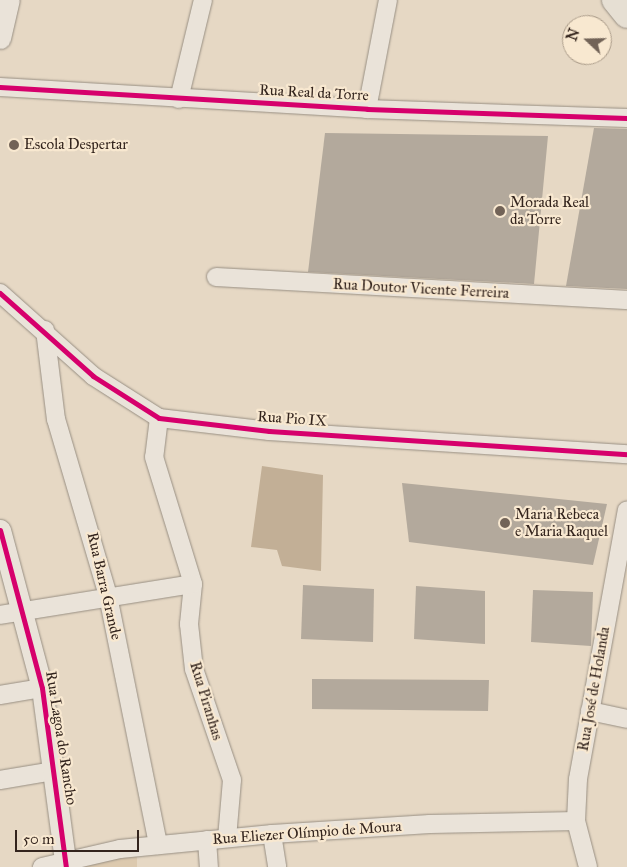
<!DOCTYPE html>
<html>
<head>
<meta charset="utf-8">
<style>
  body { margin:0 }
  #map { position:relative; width:627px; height:867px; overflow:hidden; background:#e6d8c4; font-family:"IM FELL Great Primer",serif }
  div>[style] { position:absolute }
  .green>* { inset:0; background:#dcc9ae }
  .water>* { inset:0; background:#c2af96 }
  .building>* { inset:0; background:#b3a99c }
  .roads { filter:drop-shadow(0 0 1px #988f83) drop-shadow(0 0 1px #988f83) }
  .minor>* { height:18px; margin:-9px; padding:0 9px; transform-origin:9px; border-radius:9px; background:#eae3d9 }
  .tertiary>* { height:21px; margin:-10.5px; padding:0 10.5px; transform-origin:10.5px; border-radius:10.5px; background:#eae3d9 }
  .primary>* { height:26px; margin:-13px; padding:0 13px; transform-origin:13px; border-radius:13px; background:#e6dfd3 }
  .cycleway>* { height:5px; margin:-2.5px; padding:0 2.5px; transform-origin:2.5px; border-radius:2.5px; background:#d6006c }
  .dots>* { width:14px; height:14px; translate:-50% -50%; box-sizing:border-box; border:2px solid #f8e8d0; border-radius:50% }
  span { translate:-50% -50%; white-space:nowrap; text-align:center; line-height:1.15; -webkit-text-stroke:4.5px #f8e8d0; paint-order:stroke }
  .street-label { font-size:15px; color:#33241d }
  .poi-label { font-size:15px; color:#33241d }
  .left { translate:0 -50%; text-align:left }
  .north { position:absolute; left:562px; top:15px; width:50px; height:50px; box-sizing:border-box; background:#f8e8d0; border:1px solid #a99a88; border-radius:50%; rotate:291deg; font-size:14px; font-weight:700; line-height:20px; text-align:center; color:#33241d }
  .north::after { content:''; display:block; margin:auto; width:18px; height:22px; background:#726357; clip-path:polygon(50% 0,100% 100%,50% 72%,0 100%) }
  .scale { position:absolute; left:15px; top:830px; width:124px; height:22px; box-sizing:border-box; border:2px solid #33241d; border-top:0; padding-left:6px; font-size:15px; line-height:18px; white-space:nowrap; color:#33241d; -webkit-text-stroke:4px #f8e8d0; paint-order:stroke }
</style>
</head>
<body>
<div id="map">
  <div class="green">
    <i style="clip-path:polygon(137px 856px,137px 867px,81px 867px,88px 863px)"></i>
  </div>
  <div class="water">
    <i style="clip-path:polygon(262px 466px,323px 475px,321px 571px,282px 566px,277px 550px,251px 547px)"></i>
  </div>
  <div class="building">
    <i style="clip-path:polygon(594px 128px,627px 129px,627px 289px,566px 286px)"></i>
    <i style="clip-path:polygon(325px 133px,548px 136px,534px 284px,308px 272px)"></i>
    <i style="clip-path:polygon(402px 483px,607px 504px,593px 565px,409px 542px)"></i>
    <i style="clip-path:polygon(303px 585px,374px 589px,373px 642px,301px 639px)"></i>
    <i style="clip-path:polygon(416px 586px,485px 591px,485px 644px,414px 639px)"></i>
    <i style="clip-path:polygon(533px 590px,593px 592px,591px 646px,531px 642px)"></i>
    <i style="clip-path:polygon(312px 679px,489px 680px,488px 711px,312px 709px)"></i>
  </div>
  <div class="roads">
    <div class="minor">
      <i style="left:0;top:87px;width:368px;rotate:3.4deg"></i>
      <i style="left:367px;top:109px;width:260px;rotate:2deg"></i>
      <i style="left:179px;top:99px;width:102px;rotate:-76.4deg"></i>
      <i style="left:367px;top:109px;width:111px;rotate:-79.1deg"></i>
      <i style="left:216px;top:277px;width:412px;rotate:3.2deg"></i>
      <i style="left:0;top:293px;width:125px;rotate:41.7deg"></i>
      <i style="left:93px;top:376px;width:78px;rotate:32.5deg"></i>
      <i style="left:159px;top:418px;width:111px;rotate:6.7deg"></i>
      <i style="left:269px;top:431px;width:359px;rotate:3.7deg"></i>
      <i style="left:45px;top:330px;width:90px;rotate:83deg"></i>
      <i style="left:56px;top:419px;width:184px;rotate:73.6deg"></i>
      <i style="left:108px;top:596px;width:254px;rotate:78.6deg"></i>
      <i style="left:159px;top:418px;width:39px;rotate:97deg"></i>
      <i style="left:154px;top:457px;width:133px;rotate:72.9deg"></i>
      <i style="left:193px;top:584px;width:40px;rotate:95.7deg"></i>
      <i style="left:189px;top:624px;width:45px;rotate:83.7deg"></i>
      <i style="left:194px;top:669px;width:117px;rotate:71.1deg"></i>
      <i style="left:232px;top:780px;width:58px;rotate:94.9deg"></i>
      <i style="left:0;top:615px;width:195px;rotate:-9.1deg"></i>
      <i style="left:0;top:695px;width:43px;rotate:-9.5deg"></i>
      <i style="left:590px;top:711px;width:38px;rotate:12deg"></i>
      <i style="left:0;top:780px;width:55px;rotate:-9.5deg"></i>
      <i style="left:272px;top:834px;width:33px;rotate:81deg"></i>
      <i style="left:207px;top:840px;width:27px;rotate:86deg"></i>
      <i style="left:42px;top:867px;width:80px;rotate:-13deg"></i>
      <i style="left:120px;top:849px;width:153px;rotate:-5.6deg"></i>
      <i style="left:272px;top:834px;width:158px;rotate:-3.6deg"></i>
      <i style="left:430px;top:824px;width:146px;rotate:-1.2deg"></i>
      <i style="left:588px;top:867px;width:48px;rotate:-104.6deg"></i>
      <i style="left:576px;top:821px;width:42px;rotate:-87.3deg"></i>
      <i style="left:578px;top:779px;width:273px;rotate:-79.7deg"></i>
    </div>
    <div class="tertiary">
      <i style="left:0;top:38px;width:39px;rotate:-77deg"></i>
      <i style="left:0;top:530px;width:163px;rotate:75.1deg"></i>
      <i style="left:42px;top:688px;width:181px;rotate:82.4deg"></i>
    </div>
    <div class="primary">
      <i style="left:615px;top:0;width:19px;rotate:51deg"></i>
    </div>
  </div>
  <div class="cycleway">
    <i style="left:0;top:87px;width:368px;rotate:3.4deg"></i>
    <i style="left:367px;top:109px;width:260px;rotate:2deg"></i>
    <i style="left:0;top:293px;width:125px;rotate:41.7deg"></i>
    <i style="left:93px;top:376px;width:78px;rotate:32.5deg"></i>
    <i style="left:159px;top:418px;width:111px;rotate:6.7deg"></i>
    <i style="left:269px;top:431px;width:359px;rotate:3.7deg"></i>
    <i style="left:0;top:530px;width:163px;rotate:75.1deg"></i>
    <i style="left:42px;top:688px;width:181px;rotate:82.4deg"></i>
  </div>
  <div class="dots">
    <i style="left:14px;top:145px;background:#726357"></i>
    <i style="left:500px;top:211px;background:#726357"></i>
    <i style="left:505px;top:523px;background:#726357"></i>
  </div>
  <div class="street-label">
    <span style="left:314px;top:93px;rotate:3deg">Rua Real da Torre</span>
    <span style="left:421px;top:289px;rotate:3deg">Rua Doutor Vicente Ferreira</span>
    <span style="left:292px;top:419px;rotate:4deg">Rua Pio IX</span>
    <span style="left:104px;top:586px;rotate:77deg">Rua Barra Grande</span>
    <span style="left:594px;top:689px;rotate:-80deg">Rua José de Holanda</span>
    <span style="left:206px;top:701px;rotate:73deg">Rua Piranhas</span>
    <span style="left:61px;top:738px;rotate:81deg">Rua Lagoa do Rancho</span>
    <span style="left:307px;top:833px;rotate:-4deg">Rua Eliezer Olímpio de Moura</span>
  </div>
  <div class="poi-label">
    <span class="left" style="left:24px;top:145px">Escola Despertar</span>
    <span class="left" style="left:510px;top:211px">Morada Real<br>da Torre</span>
    <span class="left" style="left:515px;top:523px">Maria Rebeca<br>e Maria Raquel</span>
  </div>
  <div class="north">N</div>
  <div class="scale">50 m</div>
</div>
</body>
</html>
